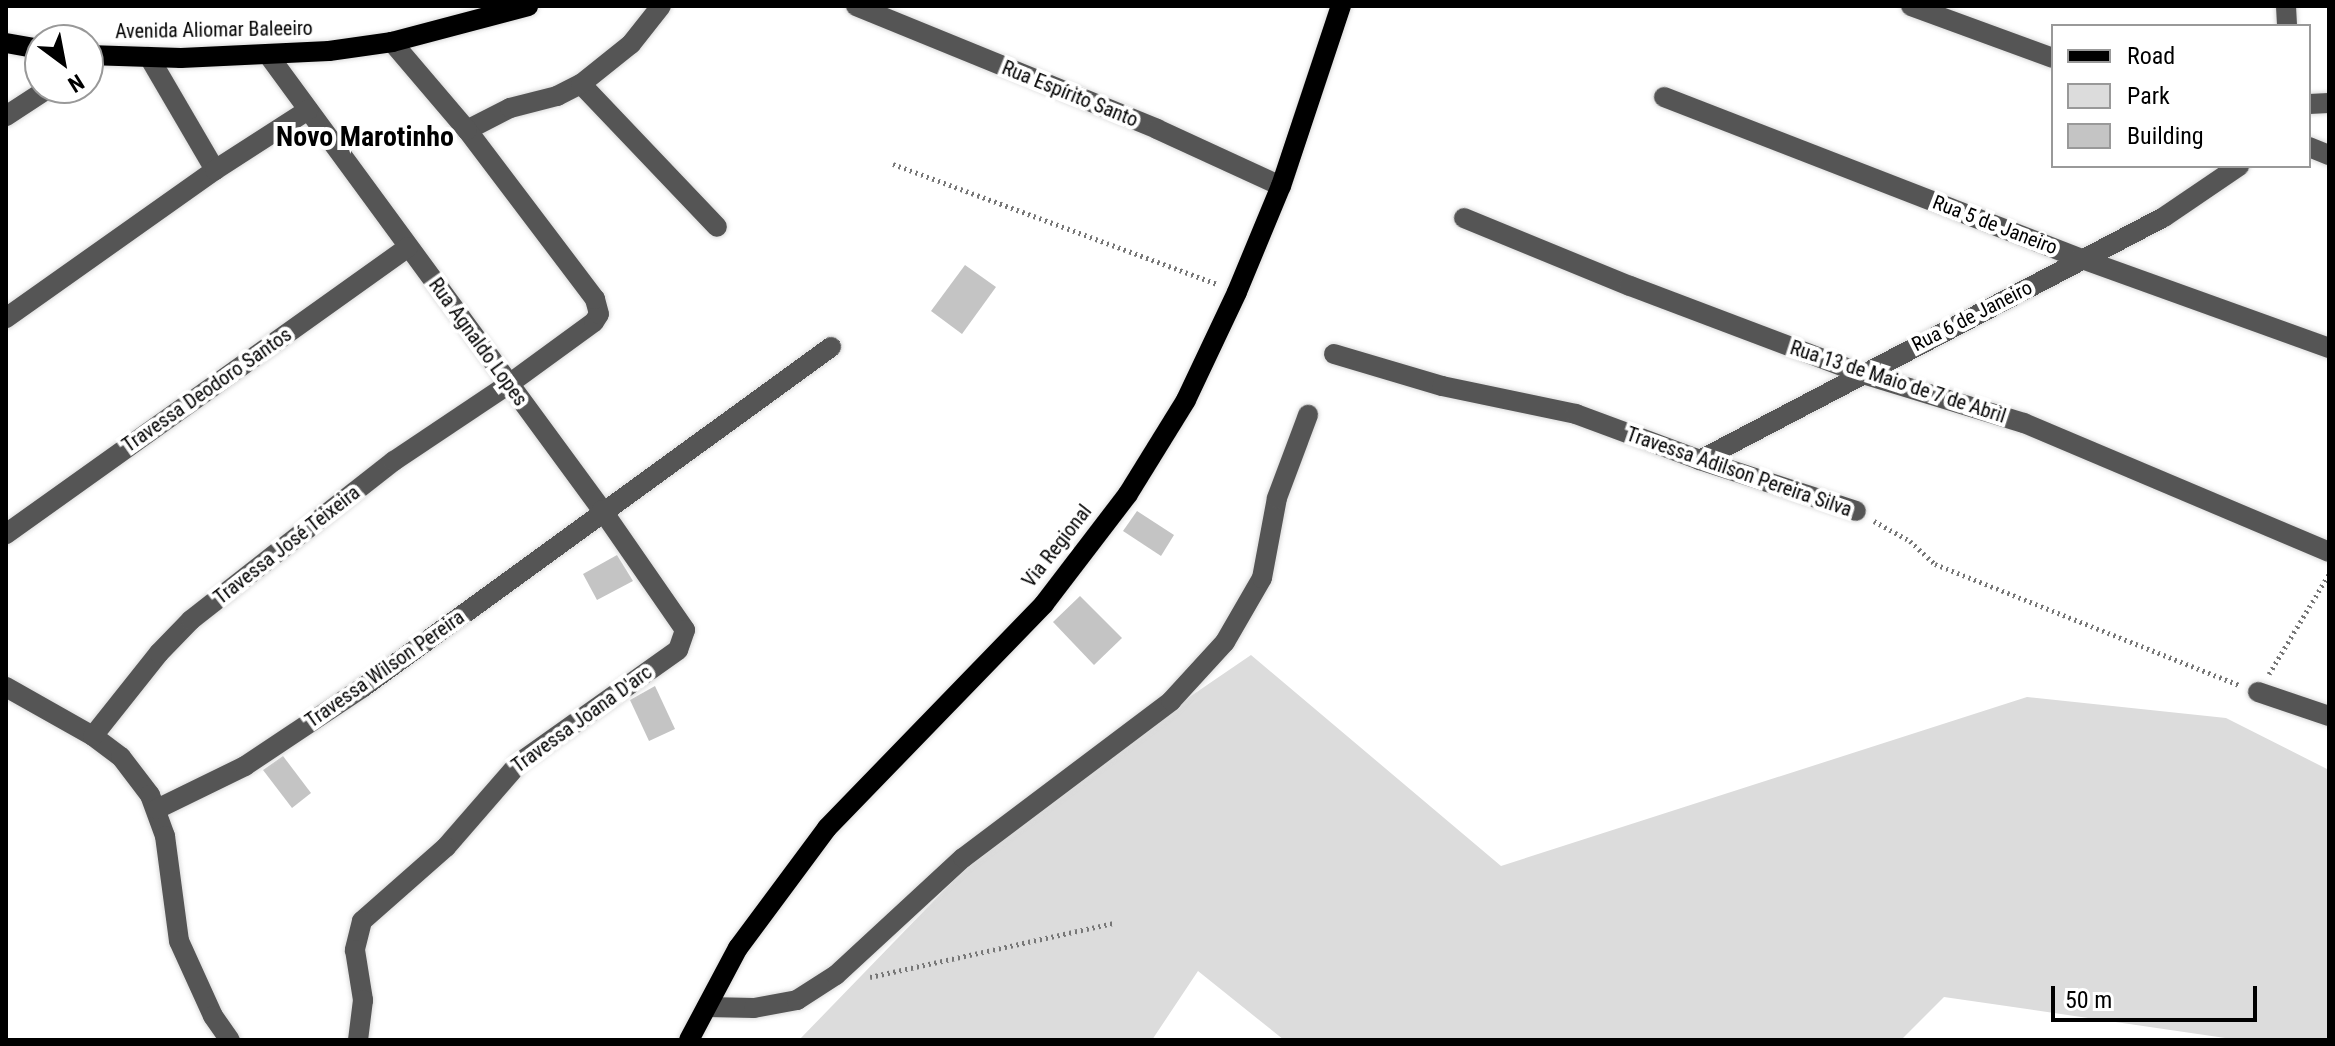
<!DOCTYPE html>
<html>
<head>
<meta charset="utf-8">
<style>
  body { margin:0 }
  #map { position:relative; width:2335px; height:1046px; overflow:hidden; background:#fff; font-family:"Roboto Condensed",sans-serif }
  div>[style] { position:absolute }
  .green>* { inset:0; background:#dcdcdc }
  .building>* { inset:0; background:#c4c4c4 }
  .path>* { height:5px; margin-top:-2.5px; transform-origin:0; background:repeating-linear-gradient(90deg,#777 0 2px,transparent 0 6px) }
  .roads { filter:drop-shadow(0 0 2px #dbdbdb) drop-shadow(0 0 2px #dbdbdb) }
  .minor>* { height:20px; margin:-10px; padding:0 10px; transform-origin:10px; border-radius:10px; background:#555 }
  .major>* { height:20px; margin:-10px; padding:0 10px; transform-origin:10px; border-radius:10px; background:#000 }
  span { translate:-50% -50%; white-space:nowrap; text-align:center; line-height:1.15; -webkit-text-stroke:8px #fff; paint-order:stroke }
  .street-label { font-size:20px; color:#000 }
  .district-label { font-size:28px; color:#000; font-weight:700 }
  .frame { position:absolute; inset:0; border:8px solid #000; pointer-events:none }
  .legend { position:absolute; left:2051px; top:24px; width:260px; height:144px; box-sizing:border-box; background:#fff; border:2px solid #999; margin:0; padding:10px 14px; list-style:none; font-size:24px; color:#000 }
  .legend li { display:flex; align-items:center; gap:16px; height:40px }
  .legend b { width:40px; border:2px solid #999 }
  .north { position:absolute; left:24px; top:24px; width:80px; height:80px; box-sizing:border-box; background:#fff; border:2px solid #999; border-radius:50%; rotate:148deg; font-size:22px; font-weight:700; line-height:32px; text-align:center; color:#000 }
  .north::after { content:''; display:block; margin:auto; width:28px; height:36px; background:#000; clip-path:polygon(50% 0,100% 100%,50% 72%,0 100%) }
  .scale { position:absolute; left:2051px; top:986px; width:206px; height:36px; box-sizing:border-box; border:4px solid #000; border-top:0; padding-left:10px; font-size:24px; line-height:28px; white-space:nowrap; color:#000; -webkit-text-stroke:6px #fff; paint-order:stroke }
</style>
</head>
<body>
<div id="map">
  <div class="green">
    <i style="clip-path:polygon(1251px 655px,1501px 866px,2027px 697px,2226px 718px,2329px 770px,2329px 1040px,2239px 1040px,1944px 997px,1901px 1040px,1284px 1040px,1198px 971px,1152px 1040px,799px 1040px,1018px 814px)"></i>
  </div>
  <div class="building">
    <i style="clip-path:polygon(965px 265px,996px 287px,962px 334px,931px 311px)"></i>
    <i style="clip-path:polygon(1137px 511px,1174px 535px,1161px 556px,1123px 531px)"></i>
    <i style="clip-path:polygon(617px 555px,633px 581px,597px 600px,583px 574px)"></i>
    <i style="clip-path:polygon(1080px 596px,1122px 638px,1094px 665px,1053px 622px)"></i>
    <i style="clip-path:polygon(655px 686px,675px 729px,649px 741px,630px 700px)"></i>
    <i style="clip-path:polygon(283px 756px,311px 793px,292px 808px,263px 770px)"></i>
  </div>
  <div class="path">
    <i style="left:893px;top:164px;width:346px;rotate:20.3deg"></i>
    <i style="left:1874px;top:521px;width:41px;rotate:29.1deg"></i>
    <i style="left:1910px;top:541px;width:34px;rotate:43deg"></i>
    <i style="left:1935px;top:564px;width:327px;rotate:21.7deg"></i>
    <i style="left:2269px;top:674px;width:117px;rotate:-59deg"></i>
    <i style="left:870px;top:977px;width:249px;rotate:-12.5deg"></i>
  </div>
  <div class="roads">
    <div class="minor">
      <i style="left:856px;top:6px;width:325px;rotate:22.2deg"></i>
      <i style="left:1157px;top:129px;width:136px;rotate:24.7deg"></i>
      <i style="left:1911px;top:6px;width:151px;rotate:20.1deg"></i>
      <i style="left:2286px;top:6px;width:20px;rotate:87deg"></i>
      <i style="left:269px;top:56px;width:563px;rotate:53.74deg"></i>
      <i style="left:602px;top:510px;width:146px;rotate:55.3deg"></i>
      <i style="left:685px;top:630px;width:21px;rotate:109deg"></i>
      <i style="left:678px;top:650px;width:195px;rotate:144.6deg"></i>
      <i style="left:519px;top:763px;width:111px;rotate:131deg"></i>
      <i style="left:446px;top:847px;width:112px;rotate:138.6deg"></i>
      <i style="left:362px;top:921px;width:30px;rotate:104deg"></i>
      <i style="left:355px;top:950px;width:51px;rotate:80.9deg"></i>
      <i style="left:363px;top:1000px;width:40px;rotate:97.1deg"></i>
      <i style="left:149px;top:57px;width:131px;rotate:59.7deg"></i>
      <i style="left:581px;top:84px;width:197px;rotate:46.4deg"></i>
      <i style="left:1664px;top:97px;width:448px;rotate:21.2deg"></i>
      <i style="left:2082px;top:259px;width:263px;rotate:19.8deg"></i>
      <i style="left:2309px;top:104px;width:20px;rotate:-3deg"></i>
      <i style="left:6px;top:116px;width:51px;rotate:-33.1deg"></i>
      <i style="left:467px;top:130px;width:48px;rotate:-27.1deg"></i>
      <i style="left:510px;top:108px;width:49px;rotate:-14.3deg"></i>
      <i style="left:557px;top:96px;width:27px;rotate:-27deg"></i>
      <i style="left:581px;top:84px;width:64px;rotate:-38.7deg"></i>
      <i style="left:631px;top:44px;width:48px;rotate:-51.7deg"></i>
      <i style="left:2309px;top:147px;width:22px;rotate:22deg"></i>
      <i style="left:1464px;top:218px;width:179px;rotate:22.3deg"></i>
      <i style="left:1630px;top:286px;width:246px;rotate:20.7deg"></i>
      <i style="left:1860px;top:373px;width:171px;rotate:17deg"></i>
      <i style="left:2024px;top:423px;width:331px;rotate:22.9deg"></i>
      <i style="left:6px;top:318px;width:256px;rotate:-35.3deg"></i>
      <i style="left:215px;top:170px;width:111px;rotate:-32.8deg"></i>
      <i style="left:1334px;top:354px;width:113px;rotate:16.5deg"></i>
      <i style="left:1442px;top:386px;width:137px;rotate:11.8deg"></i>
      <i style="left:1576px;top:414px;width:132px;rotate:20.4deg"></i>
      <i style="left:1700px;top:460px;width:164px;rotate:18.1deg"></i>
      <i style="left:1700px;top:460px;width:524px;rotate:-27.64deg"></i>
      <i style="left:2164px;top:217px;width:91px;rotate:-34.2deg"></i>
      <i style="left:6px;top:534px;width:494px;rotate:-35.5deg"></i>
      <i style="left:6px;top:687px;width:100px;rotate:29.4deg"></i>
      <i style="left:93px;top:736px;width:35px;rotate:37deg"></i>
      <i style="left:121px;top:757px;width:48px;rotate:52.7deg"></i>
      <i style="left:150px;top:795px;width:44px;rotate:69.9deg"></i>
      <i style="left:165px;top:836px;width:106px;rotate:82.4deg"></i>
      <i style="left:179px;top:941px;width:82px;rotate:65.6deg"></i>
      <i style="left:213px;top:1016px;width:29px;rotate:55deg"></i>
      <i style="left:2258px;top:692px;width:75px;rotate:18.7deg"></i>
      <i style="left:93px;top:736px;width:106px;rotate:-51.5deg"></i>
      <i style="left:159px;top:653px;width:46px;rotate:-45.9deg"></i>
      <i style="left:191px;top:620px;width:258px;rotate:-38.1deg"></i>
      <i style="left:394px;top:461px;width:138px;rotate:-33.8deg"></i>
      <i style="left:509px;top:384px;width:105px;rotate:-36.1deg"></i>
      <i style="left:594px;top:322px;width:9px;rotate:-58deg"></i>
      <i style="left:599px;top:314px;width:16px;rotate:-105deg"></i>
      <i style="left:595px;top:299px;width:212px;rotate:-127.1deg"></i>
      <i style="left:467px;top:130px;width:116px;rotate:-130.4deg"></i>
      <i style="left:157px;top:809px;width:98px;rotate:-26deg"></i>
      <i style="left:245px;top:766px;width:141px;rotate:-33.7deg"></i>
      <i style="left:362px;top:688px;width:580px;rotate:-36.02deg"></i>
      <i style="left:707px;top:1007px;width:47px;rotate:1.2deg"></i>
      <i style="left:754px;top:1008px;width:44px;rotate:-10.5deg"></i>
      <i style="left:797px;top:1000px;width:46px;rotate:-32.7deg"></i>
      <i style="left:836px;top:975px;width:173px;rotate:-42.7deg"></i>
      <i style="left:963px;top:858px;width:261px;rotate:-37deg"></i>
      <i style="left:1171px;top:701px;width:80px;rotate:-47.5deg"></i>
      <i style="left:1225px;top:642px;width:74px;rotate:-60deg"></i>
      <i style="left:1262px;top:578px;width:81px;rotate:-79.4deg"></i>
      <i style="left:1277px;top:498px;width:89px;rotate:-69.5deg"></i>
    </div>
    <div class="major">
      <i style="left:6px;top:43px;width:35px;rotate:10deg"></i>
      <i style="left:88px;top:55px;width:93px;rotate:1.8deg"></i>
      <i style="left:181px;top:58px;width:148px;rotate:-2.7deg"></i>
      <i style="left:329px;top:51px;width:64px;rotate:-8.1deg"></i>
      <i style="left:392px;top:42px;width:141px;rotate:-14.8deg"></i>
      <i style="left:689px;top:1040px;width:104px;rotate:-62deg"></i>
      <i style="left:738px;top:948px;width:149px;rotate:-53.4deg"></i>
      <i style="left:827px;top:828px;width:312px;rotate:-45.9deg"></i>
      <i style="left:1044px;top:604px;width:138px;rotate:-52.6deg"></i>
      <i style="left:1128px;top:494px;width:110px;rotate:-58.3deg"></i>
      <i style="left:1186px;top:400px;width:119px;rotate:-64.7deg"></i>
      <i style="left:1237px;top:292px;width:115px;rotate:-67.5deg"></i>
      <i style="left:1281px;top:186px;width:190px;rotate:-71.6deg"></i>
    </div>
  </div>
  <div class="street-label">
    <span style="left:214px;top:30px;rotate:-1deg">Avenida Aliomar Baleeiro</span>
    <span style="left:1070px;top:94px;rotate:22deg">Rua Espírito Santo</span>
    <span style="left:1995px;top:225px;rotate:21deg">Rua 5 de Janeiro</span>
    <span style="left:1972px;top:316px;rotate:-27deg">Rua 6 de Janeiro</span>
    <span style="left:478px;top:342px;rotate:54deg">Rua Agnaldo Lopes</span>
    <span style="left:1898px;top:382px;rotate:18deg">Rua 13 de Maio de 7 de Abril</span>
    <span style="left:207px;top:390px;rotate:-35deg">Travessa Deodoro Santos</span>
    <span style="left:1739px;top:472px;rotate:19deg">Travessa Adilson Pereira Silva</span>
    <span style="left:287px;top:545px;rotate:-38deg">Travessa José Teixeira</span>
    <span style="left:1057px;top:546px;rotate:-52deg">Via Regional</span>
    <span style="left:385px;top:669px;rotate:-35deg">Travessa Wilson Pereira</span>
    <span style="left:582px;top:719px;rotate:-36deg">Travessa Joana D'arc</span>
  </div>
  <div class="district-label">
    <span style="left:365px;top:137px">Novo Marotinho</span>
  </div>
  <div class="frame"></div>
  <ul class="legend">
  <li><b style="height:10px;background:#000"></b>Road</li>
  <li><b style="height:22px;background:#dcdcdc"></b>Park</li>
  <li><b style="height:22px;background:#c4c4c4"></b>Building</li>
  </ul>
  <div class="north">N</div>
  <div class="scale">50 m</div>
</div>
</body>
</html>
